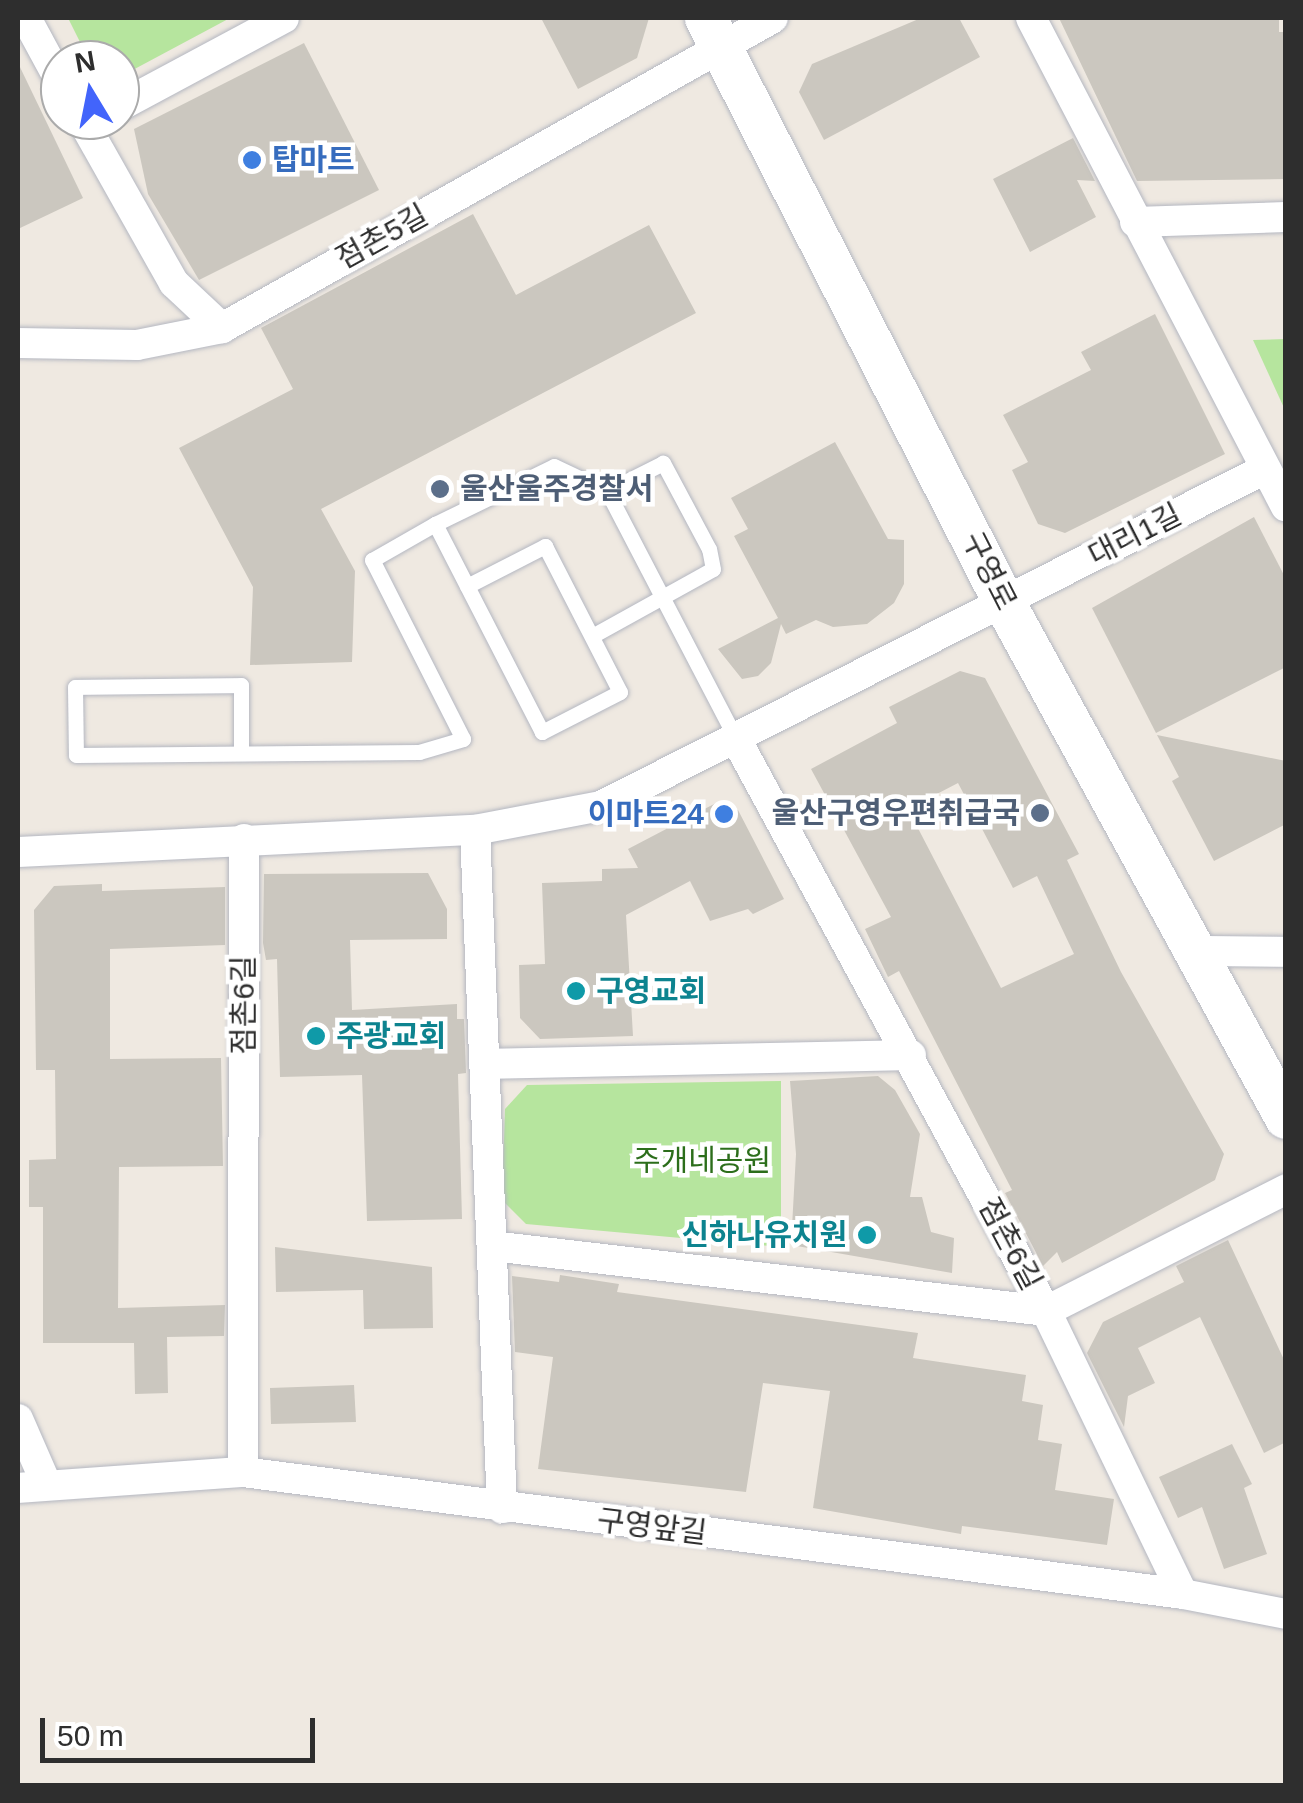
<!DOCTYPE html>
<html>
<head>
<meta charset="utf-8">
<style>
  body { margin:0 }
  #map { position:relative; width:1303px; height:1803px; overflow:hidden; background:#efe9e1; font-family:Helvetica,"Noto Sans KR",sans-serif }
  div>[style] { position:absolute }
  .green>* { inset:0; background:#b6e59e }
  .building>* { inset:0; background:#cbc7bf }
  .roads { filter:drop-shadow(0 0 2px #b4b7c1) drop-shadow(0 0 2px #b4b7c1) }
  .lane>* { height:15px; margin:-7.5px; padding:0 7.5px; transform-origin:7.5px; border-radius:7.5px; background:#fff }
  .street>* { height:30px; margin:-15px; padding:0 15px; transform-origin:15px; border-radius:15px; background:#fff }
  .secondary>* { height:42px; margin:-21px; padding:0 21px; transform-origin:21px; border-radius:21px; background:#fff }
  .dots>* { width:28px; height:28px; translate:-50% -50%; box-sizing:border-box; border:5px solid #fff; border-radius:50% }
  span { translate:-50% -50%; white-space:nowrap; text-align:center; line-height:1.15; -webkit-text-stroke:9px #fff; paint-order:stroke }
  .shop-label { font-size:30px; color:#366cbe; font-weight:700 }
  .left { translate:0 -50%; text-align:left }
  .right { translate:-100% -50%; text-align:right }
  .street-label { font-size:30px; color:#2e2e2e }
  .service-label { font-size:30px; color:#4e5e75; font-weight:700 }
  .culture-label { font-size:30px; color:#0d838f; font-weight:700 }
  .park-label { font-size:30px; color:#2c6e1b }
  .frame { position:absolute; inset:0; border:20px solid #2e2e2e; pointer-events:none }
  .north { position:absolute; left:40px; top:40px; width:100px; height:100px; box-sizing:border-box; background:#fff; border:2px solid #ababab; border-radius:50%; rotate:350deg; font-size:28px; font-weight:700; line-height:40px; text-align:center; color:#2e2e2e }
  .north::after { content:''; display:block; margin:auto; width:35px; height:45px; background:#4264fb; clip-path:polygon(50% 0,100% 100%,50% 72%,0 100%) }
  .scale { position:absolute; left:40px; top:1718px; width:275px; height:45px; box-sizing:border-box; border:5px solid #2e2e2e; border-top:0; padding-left:12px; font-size:30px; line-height:35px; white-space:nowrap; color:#2e2e2e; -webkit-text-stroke:8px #fff; paint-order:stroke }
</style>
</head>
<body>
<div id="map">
  <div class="green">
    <i style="clip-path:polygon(68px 18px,230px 18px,129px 72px,120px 70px,120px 60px,89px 60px)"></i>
    <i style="clip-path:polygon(1285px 339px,1286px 339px,1285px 410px,1253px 340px)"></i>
    <i style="clip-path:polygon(781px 1081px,781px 1247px,526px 1224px,502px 1200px,505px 1109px,527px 1085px)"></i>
  </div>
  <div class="building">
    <i style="clip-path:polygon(541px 18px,649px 18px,637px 58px,578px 89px)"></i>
    <i style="clip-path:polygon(921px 18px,959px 18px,980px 57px,824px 140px,799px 92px,812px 64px)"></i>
    <i style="clip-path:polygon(1059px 18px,1279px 18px,1279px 32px,1286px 32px,1286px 179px,1137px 181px)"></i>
    <i style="clip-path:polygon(304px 43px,379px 190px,199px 280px,148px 194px,134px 129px)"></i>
    <i style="clip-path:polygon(18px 63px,83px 198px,18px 229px)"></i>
    <i style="clip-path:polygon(1073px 138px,1095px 181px,1077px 180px,1096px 217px,1030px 252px,993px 179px)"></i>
    <i style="clip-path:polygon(473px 214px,516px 295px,649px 225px,696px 313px,321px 509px,355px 571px,352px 662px,250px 665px,253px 587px,179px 448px,293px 389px,261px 328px)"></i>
    <i style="clip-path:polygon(1155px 314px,1225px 454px,1065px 533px,1038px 524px,1012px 470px,1028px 462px,1003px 415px,1091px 370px,1081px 352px)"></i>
    <i style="clip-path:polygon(835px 442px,888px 539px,904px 540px,904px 584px,894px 603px,867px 624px,833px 627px,816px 620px,786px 634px,781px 624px,771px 663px,758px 676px,742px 679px,718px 649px,778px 618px,734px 536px,748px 529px,731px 498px)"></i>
    <i style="clip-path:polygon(1254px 517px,1286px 579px,1286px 667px,1156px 733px,1092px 608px)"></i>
    <i style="clip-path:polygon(evenodd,960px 671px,985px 678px,1079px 854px,1067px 860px,1121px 972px,1224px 1154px,1215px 1180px,1062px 1263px,1057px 1252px,1043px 1266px,1005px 1193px,1012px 1190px,899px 971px,888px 977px,865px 929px,891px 917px,811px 769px,897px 723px,889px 707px,960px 671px,958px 783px,1013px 888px,1037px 876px,1074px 954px,1001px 988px,908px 809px,958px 783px)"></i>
    <i style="clip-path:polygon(1157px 735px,1286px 761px,1286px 824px,1214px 861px,1172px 781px,1179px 777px)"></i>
    <i style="clip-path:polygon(716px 803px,738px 810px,784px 899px,753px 914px,748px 909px,710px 921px,690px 881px,626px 915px,633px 1036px,540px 1039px,520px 1018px,519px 965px,545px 964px,542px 883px,602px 881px,602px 869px,638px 868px,628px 849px)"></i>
    <i style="clip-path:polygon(428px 873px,447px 909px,447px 939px,350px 940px,352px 1010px,457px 1004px,457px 1019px,464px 1019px,466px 1073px,458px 1074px,462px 1219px,367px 1221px,362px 1075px,280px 1077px,277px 959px,266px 960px,263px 943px,264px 874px)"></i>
    <i style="clip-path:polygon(102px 884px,102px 891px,225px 887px,225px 945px,110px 949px,110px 1059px,221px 1058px,223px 1166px,119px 1167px,118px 1308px,225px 1305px,224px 1336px,167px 1337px,168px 1393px,135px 1394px,134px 1343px,43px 1343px,43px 1207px,29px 1207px,29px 1160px,56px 1159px,55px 1070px,36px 1070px,34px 910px,54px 886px)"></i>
    <i style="clip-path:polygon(878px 1076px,895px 1090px,920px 1134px,910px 1197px,922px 1197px,931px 1232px,954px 1238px,952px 1273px,791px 1245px,796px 1154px,790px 1081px)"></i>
    <i style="clip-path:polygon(1228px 1240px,1286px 1364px,1286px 1442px,1264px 1453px,1200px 1317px,1138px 1348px,1155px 1383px,1128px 1396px,1124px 1427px,1087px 1353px,1103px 1322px,1184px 1282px,1176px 1266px)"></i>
    <i style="clip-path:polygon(275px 1247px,432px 1267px,433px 1328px,364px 1329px,363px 1290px,276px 1292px)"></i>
    <i style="clip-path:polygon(560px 1275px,619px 1284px,617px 1292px,918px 1333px,913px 1358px,1026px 1375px,1022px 1401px,1043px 1405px,1038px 1440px,1062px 1444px,1055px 1490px,1114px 1499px,1107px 1545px,962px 1526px,961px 1534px,813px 1508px,830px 1391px,763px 1383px,746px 1492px,538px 1469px,553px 1357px,515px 1352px,512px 1276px,559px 1282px)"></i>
    <i style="clip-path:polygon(354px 1385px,356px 1422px,271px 1424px,270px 1388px)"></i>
    <i style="clip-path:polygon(1232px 1444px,1252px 1484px,1244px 1488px,1267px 1554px,1224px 1569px,1202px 1507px,1178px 1518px,1159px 1477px)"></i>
  </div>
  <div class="roads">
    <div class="lane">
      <i style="left:467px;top:586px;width:88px;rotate:-27.1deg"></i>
      <i style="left:545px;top:546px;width:164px;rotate:62.8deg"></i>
      <i style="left:620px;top:692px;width:88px;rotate:152.9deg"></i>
      <i style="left:542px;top:732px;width:234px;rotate:-117.2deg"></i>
      <i style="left:435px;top:524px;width:132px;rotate:-26deg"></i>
      <i style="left:554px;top:466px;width:59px;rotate:25.3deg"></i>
      <i style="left:607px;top:491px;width:280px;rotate:62.5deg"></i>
      <i style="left:592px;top:636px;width:138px;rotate:-29deg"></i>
      <i style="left:713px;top:569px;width:20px;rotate:-101deg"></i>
      <i style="left:709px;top:549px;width:98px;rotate:-118.1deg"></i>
      <i style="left:663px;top:463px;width:63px;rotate:153.4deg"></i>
      <i style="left:241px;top:752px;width:67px;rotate:-90deg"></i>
      <i style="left:241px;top:685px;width:166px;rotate:179.3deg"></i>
      <i style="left:75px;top:687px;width:68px;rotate:89.2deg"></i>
      <i style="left:76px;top:755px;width:343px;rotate:-0.5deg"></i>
      <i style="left:419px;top:752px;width:46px;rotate:-16.5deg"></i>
      <i style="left:463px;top:739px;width:201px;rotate:-116.9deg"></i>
      <i style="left:372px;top:560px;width:73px;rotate:-29.7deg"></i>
    </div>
    <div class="street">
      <i style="left:26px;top:18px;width:72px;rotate:61.6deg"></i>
      <i style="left:1031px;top:18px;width:551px;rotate:62.46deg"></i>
      <i style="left:120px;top:106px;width:186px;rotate:-28.2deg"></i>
      <i style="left:82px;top:120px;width:187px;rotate:60.6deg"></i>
      <i style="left:174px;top:283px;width:66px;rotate:43.2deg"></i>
      <i style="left:1135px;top:222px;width:151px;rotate:-1.9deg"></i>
      <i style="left:18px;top:343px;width:119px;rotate:1deg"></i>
      <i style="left:137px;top:345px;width:87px;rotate:-11.3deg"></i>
      <i style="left:222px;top:328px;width:632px;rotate:-29.36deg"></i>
      <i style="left:736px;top:739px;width:651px;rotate:61.54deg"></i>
      <i style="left:1046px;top:1311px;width:314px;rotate:64.2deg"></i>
      <i style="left:475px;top:830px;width:679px;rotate:87.72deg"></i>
      <i style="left:18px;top:852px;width:458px;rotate:-2.8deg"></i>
      <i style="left:475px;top:830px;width:128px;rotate:-10.8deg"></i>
      <i style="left:601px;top:806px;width:745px;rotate:-26.91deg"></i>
      <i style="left:1197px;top:951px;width:89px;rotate:0.6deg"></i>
      <i style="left:484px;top:1064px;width:427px;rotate:-1.2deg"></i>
      <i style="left:492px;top:1246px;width:558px;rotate:6.69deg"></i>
      <i style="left:1046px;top:1311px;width:269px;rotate:-26.9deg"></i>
      <i style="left:18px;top:1419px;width:70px;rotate:66.4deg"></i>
      <i style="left:243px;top:1472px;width:633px;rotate:-89.91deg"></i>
      <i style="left:18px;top:1488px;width:226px;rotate:-4.1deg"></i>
      <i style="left:243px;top:1472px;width:948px;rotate:7.39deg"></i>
      <i style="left:1183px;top:1594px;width:105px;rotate:11deg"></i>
    </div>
    <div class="secondary">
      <i style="left:706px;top:18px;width:656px;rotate:62.97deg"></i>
      <i style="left:1004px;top:602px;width:588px;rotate:61.34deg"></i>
    </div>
  </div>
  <div class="dots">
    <i style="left:252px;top:160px;background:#3f7fe0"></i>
    <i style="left:440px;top:489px;background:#5c6f8a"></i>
    <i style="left:1040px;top:813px;background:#5c6f8a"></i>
    <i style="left:724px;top:814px;background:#3f7fe0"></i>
    <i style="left:576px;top:991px;background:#0f9aa8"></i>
    <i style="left:316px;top:1036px;background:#0f9aa8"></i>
    <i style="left:867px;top:1235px;background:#0f9aa8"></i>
  </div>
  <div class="shop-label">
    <span class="left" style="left:272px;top:160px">탑마트</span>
    <span class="right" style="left:704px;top:814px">이마트24</span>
  </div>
  <div class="street-label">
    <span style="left:382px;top:237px;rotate:-29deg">점촌5길</span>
    <span style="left:1135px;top:535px;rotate:-27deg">대리1길</span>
    <span style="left:989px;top:571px;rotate:63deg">구영로</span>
    <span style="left:244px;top:1005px;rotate:-90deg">점촌6길</span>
    <span style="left:1010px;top:1244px;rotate:62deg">점촌6길</span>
    <span style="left:652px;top:1527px;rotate:7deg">구영앞길</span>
  </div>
  <div class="service-label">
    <span class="left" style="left:460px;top:489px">울산울주경찰서</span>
    <span class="right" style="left:1020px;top:813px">울산구영우편취급국</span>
  </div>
  <div class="culture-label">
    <span class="left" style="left:596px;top:991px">구영교회</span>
    <span class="left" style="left:336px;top:1036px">주광교회</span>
    <span class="right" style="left:847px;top:1235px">신하나유치원</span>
  </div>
  <div class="park-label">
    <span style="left:702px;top:1161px">주개네공원</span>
  </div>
  <div class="frame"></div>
  <div class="north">N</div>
  <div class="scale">50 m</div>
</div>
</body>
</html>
